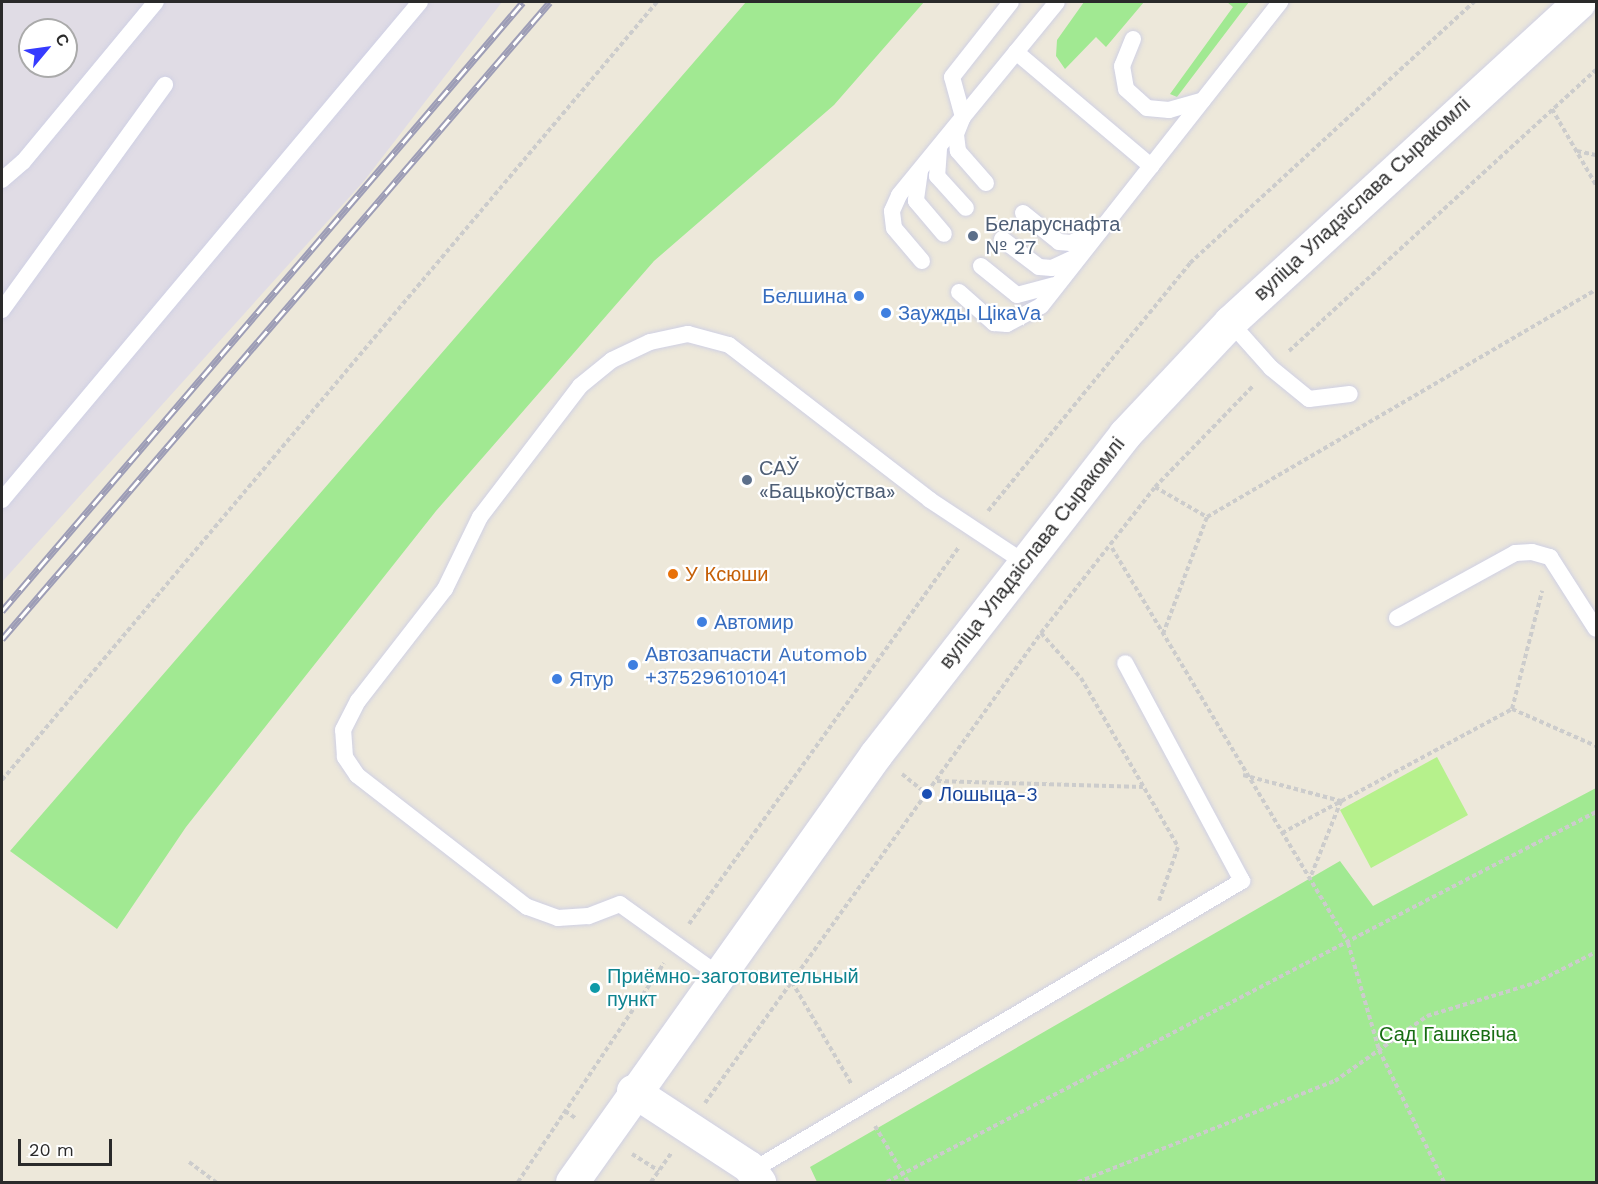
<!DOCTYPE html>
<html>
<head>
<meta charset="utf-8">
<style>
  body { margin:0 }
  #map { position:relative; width:1598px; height:1184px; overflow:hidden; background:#ede8da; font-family:"Work Sans",sans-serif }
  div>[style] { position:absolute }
  .industrial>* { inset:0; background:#e0dce5 }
  .green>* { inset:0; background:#a1e992 }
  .pitch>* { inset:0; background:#b6f18c }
  .path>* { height:4px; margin-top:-2px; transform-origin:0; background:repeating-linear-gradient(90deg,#ccc 0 4.5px,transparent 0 7.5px) }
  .roads { filter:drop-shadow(0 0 2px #cfd0e4) drop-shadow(0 0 2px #cfd0e4) }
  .service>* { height:16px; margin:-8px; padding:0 8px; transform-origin:8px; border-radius:8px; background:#fff }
  .minor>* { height:32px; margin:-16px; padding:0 16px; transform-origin:16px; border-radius:16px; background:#fff }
  .tertiary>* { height:33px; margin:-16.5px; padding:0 16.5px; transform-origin:16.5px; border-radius:16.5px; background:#fff }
  .rail>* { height:7px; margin-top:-3.5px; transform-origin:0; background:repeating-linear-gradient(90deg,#fff 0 14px,#9d9db6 0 28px); box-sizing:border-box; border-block:2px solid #9d9db6 }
  .dots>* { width:16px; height:16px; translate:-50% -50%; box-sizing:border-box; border:3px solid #fff; border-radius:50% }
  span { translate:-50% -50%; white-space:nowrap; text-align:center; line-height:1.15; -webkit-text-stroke:4.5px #fff; paint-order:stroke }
  .street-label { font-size:20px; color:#2a2a2a }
  .service-label { font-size:20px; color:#4e5e75 }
  .left { translate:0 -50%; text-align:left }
  .shop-label { font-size:20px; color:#366cbe }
  .right { translate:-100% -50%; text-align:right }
  .food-label { font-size:20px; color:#c56008 }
  .transit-label { font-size:20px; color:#164399 }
  .culture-label { font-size:20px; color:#0d838f }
  .park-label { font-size:20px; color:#186d13 }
  .frame { position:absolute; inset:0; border:3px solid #2a2a2a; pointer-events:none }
  .north { position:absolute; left:18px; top:18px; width:60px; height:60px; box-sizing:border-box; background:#fff; border:2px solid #aaa; border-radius:50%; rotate:61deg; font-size:16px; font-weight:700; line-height:24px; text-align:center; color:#2a2a2a }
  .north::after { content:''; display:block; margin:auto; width:21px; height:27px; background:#363bff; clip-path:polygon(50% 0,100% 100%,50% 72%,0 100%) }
  .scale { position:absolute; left:18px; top:1139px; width:94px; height:27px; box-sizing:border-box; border:3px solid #2a2a2a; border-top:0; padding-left:8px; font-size:18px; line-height:21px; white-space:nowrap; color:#2a2a2a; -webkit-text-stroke:4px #fff; paint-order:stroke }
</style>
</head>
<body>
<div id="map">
  <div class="industrial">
    <i style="clip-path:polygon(evenodd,2px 2px,502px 2px,364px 181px,2px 582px,2px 2px,30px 30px,66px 30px,66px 66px,30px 66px,30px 30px)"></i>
  </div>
  <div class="green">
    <i style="clip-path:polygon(746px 2px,924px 2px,834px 105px,654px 261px,436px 511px,186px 827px,117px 929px,10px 851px)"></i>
    <i style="clip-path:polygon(1084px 2px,1144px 2px,1106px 47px,1096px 37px,1065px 69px,1056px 56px,1057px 40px)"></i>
    <i style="clip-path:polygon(1227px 2px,1249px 2px,1177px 97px,1170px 94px,1233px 7px)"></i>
    <i style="clip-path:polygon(1596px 788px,1596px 1182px,817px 1182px,810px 1167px,1340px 861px,1373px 906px)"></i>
  </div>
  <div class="pitch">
    <i style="clip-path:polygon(1437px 757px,1468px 815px,1371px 868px,1340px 810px)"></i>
  </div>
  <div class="path">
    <i style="left:1552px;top:109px;width:88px;rotate:59.9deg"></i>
    <i style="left:1577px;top:151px;width:19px;rotate:12deg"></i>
    <i style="left:1289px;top:351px;width:416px;rotate:-42.5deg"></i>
    <i style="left:1155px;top:487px;width:60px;rotate:30deg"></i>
    <i style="left:1207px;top:517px;width:450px;rotate:-30.3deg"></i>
    <i style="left:988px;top:511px;width:320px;rotate:-50.8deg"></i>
    <i style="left:1190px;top:263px;width:386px;rotate:-42.6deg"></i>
    <i style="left:1112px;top:548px;width:460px;rotate:59.1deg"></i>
    <i style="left:1348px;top:943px;width:111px;rotate:73.8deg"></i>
    <i style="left:1379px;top:1050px;width:147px;rotate:63.8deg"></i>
    <i style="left:1041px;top:633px;width:60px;rotate:48.4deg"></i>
    <i style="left:1081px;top:678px;width:195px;rotate:60.1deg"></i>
    <i style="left:1178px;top:847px;width:57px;rotate:109.4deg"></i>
    <i style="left:1163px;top:634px;width:125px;rotate:-69.4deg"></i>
    <i style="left:1512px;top:709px;width:92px;rotate:23.8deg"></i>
    <i style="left:902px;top:774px;width:32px;rotate:39deg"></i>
    <i style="left:1243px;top:775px;width:101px;rotate:14.9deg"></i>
    <i style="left:1341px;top:801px;width:83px;rotate:111.9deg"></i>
    <i style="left:2px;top:780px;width:1017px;rotate:-49.91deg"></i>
    <i style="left:937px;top:781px;width:206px;rotate:1.7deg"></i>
    <i style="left:1282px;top:833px;width:261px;rotate:-28.3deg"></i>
    <i style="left:1512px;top:709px;width:122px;rotate:-75.7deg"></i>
    <i style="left:689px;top:924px;width:464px;rotate:-54.4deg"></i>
    <i style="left:792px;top:982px;width:119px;rotate:59.8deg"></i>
    <i style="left:705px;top:1103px;width:578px;rotate:-54.44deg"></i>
    <i style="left:1041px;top:633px;width:185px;rotate:-52deg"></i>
    <i style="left:1155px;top:487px;width:142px;rotate:-45.9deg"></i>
    <i style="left:565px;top:1111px;width:14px;rotate:34deg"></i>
    <i style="left:875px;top:1126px;width:65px;rotate:59.5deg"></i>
    <i style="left:632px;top:1154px;width:32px;rotate:32deg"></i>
    <i style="left:189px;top:1162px;width:34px;rotate:37deg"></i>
    <i style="left:518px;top:1182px;width:263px;rotate:-56.3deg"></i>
    <i style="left:651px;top:1182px;width:35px;rotate:-55deg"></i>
    <i style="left:887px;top:1182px;width:800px;rotate:-27.56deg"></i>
    <i style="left:1078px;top:1182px;width:276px;rotate:-21.5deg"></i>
    <i style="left:1335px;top:1081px;width:113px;rotate:-35.2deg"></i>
    <i style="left:1427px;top:1016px;width:113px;rotate:-17deg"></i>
    <i style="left:1535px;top:983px;width:68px;rotate:-26.9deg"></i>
  </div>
  <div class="roads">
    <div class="service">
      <i style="left:1133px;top:39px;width:29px;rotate:112deg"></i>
      <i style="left:1122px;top:66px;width:23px;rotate:80deg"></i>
      <i style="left:1126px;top:89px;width:28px;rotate:42deg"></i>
      <i style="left:1147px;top:108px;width:22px;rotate:5deg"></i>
      <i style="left:1169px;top:110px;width:35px;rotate:-16deg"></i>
      <i style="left:1016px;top:52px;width:177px;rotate:40.2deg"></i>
      <i style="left:939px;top:149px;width:27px;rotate:94deg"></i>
      <i style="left:937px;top:176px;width:43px;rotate:47.8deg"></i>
      <i style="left:920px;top:171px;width:30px;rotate:98deg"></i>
      <i style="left:916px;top:201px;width:43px;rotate:49.7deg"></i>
      <i style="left:2px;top:180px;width:28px;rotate:-41deg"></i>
      <i style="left:23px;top:162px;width:208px;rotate:-50.3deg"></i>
      <i style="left:986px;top:183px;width:43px;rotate:-131.2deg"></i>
      <i style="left:958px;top:151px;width:17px;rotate:-97deg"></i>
      <i style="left:956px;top:134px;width:18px;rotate:-68deg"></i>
      <i style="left:963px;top:117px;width:41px;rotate:-105.4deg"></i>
      <i style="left:952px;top:77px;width:95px;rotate:-51.8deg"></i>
      <i style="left:1023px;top:213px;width:46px;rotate:38.9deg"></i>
      <i style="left:1059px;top:242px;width:12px;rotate:5deg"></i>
      <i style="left:1071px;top:243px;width:29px;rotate:-25deg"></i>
      <i style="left:1002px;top:239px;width:46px;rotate:37.1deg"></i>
      <i style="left:1039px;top:267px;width:13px;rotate:4deg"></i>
      <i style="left:1052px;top:268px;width:26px;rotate:-25deg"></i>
      <i style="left:922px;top:261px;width:43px;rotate:-130.3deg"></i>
      <i style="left:894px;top:228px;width:17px;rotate:-97deg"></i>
      <i style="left:892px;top:211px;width:17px;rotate:-66deg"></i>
      <i style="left:899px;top:195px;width:249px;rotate:-50.7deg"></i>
      <i style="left:981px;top:266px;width:46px;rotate:38.9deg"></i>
      <i style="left:1017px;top:295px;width:38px;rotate:-15deg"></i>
      <i style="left:959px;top:292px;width:47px;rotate:41.5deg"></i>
      <i style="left:994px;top:323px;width:13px;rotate:4deg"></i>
      <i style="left:1007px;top:324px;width:38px;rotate:-28deg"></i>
      <i style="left:1041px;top:306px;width:387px;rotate:-51.8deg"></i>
      <i style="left:2px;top:310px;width:278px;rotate:-54.1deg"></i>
      <i style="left:1230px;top:322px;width:62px;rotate:48.3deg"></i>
      <i style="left:1271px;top:368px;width:49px;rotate:39.2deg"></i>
      <i style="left:1309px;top:399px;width:41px;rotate:-7deg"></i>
      <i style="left:2px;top:500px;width:650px;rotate:-49.99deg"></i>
      <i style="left:1397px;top:618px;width:135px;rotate:-28.8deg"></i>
      <i style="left:1515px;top:553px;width:17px;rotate:-3deg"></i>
      <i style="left:1532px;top:552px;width:19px;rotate:16deg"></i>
      <i style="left:1550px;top:557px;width:85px;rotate:57.4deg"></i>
      <i style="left:716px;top:973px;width:118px;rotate:-144.3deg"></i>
      <i style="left:620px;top:904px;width:34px;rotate:159deg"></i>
      <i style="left:588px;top:916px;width:30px;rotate:176deg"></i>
      <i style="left:558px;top:918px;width:33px;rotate:-160deg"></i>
      <i style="left:527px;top:907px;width:215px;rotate:-142.2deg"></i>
      <i style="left:357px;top:775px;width:22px;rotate:-124deg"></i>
      <i style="left:345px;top:757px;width:27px;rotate:-94deg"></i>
      <i style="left:343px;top:730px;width:33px;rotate:-63deg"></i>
      <i style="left:358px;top:701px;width:142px;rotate:-52.2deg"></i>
      <i style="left:445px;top:589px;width:80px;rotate:-64.1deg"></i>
      <i style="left:480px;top:517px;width:165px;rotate:-52.6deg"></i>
      <i style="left:580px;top:386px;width:41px;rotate:-39.1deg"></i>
      <i style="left:612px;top:360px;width:42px;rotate:-25.3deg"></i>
      <i style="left:650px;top:342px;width:39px;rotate:-12deg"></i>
      <i style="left:688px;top:334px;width:42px;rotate:15deg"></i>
      <i style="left:729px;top:345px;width:254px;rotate:37.6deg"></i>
      <i style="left:930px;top:500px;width:110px;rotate:33.5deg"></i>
      <i style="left:748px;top:1173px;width:574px;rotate:-30.59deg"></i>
      <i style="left:1242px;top:881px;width:247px;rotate:-118.2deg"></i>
    </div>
    <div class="minor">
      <i style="left:633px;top:1091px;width:139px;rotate:33.2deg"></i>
      <i style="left:749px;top:1167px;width:19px;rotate:54deg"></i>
    </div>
    <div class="tertiary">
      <i style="left:572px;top:1182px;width:525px;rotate:-54.61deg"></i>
      <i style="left:876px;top:754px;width:405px;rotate:-52.1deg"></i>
      <i style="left:1125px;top:434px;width:154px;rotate:-46.8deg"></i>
      <i style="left:1230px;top:322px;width:473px;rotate:-42.5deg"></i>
    </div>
  </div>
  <div class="rail">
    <i style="left:2px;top:611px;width:801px;rotate:-49.45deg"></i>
    <i style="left:2px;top:639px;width:840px;rotate:-49.3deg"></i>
  </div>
  <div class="dots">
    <i style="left:973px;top:236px;background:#5c6f8a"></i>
    <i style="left:859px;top:296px;background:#3f7fe0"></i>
    <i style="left:886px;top:313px;background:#3f7fe0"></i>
    <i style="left:747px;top:480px;background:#5c6f8a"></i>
    <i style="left:673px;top:574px;background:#e8710a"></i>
    <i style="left:702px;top:622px;background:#3f7fe0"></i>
    <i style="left:633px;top:665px;background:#3f7fe0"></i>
    <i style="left:557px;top:679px;background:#3f7fe0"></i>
    <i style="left:927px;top:794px;background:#1a4fb4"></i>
    <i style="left:595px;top:988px;background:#0f9aa8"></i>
  </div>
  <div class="street-label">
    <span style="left:1362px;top:199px;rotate:-43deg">вуліца Уладзіслава Сыракомлі</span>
    <span style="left:1032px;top:553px;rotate:-52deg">вуліца Уладзіслава Сыракомлі</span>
  </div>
  <div class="service-label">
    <span class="left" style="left:985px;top:236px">Беларуснафта<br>№ 27</span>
    <span class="left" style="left:759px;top:480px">САЎ<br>«Бацькоўства»</span>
  </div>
  <div class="shop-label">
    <span class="right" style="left:847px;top:296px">Белшина</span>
    <span class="left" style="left:898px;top:313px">Заужды ЦікаVа</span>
    <span class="left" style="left:714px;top:622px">Автомир</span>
    <span class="left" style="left:645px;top:666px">Автозапчасти Automob<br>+375296101041</span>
    <span class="left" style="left:569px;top:679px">Ятур</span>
  </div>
  <div class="food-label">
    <span class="left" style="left:685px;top:574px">У Ксюши</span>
  </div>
  <div class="transit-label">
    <span class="left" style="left:939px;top:794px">Лошыца-3</span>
  </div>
  <div class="culture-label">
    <span class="left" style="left:607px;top:988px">Приёмно-заготовительный<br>пункт</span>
  </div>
  <div class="park-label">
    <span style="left:1448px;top:1034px">Сад Гашкевіча</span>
  </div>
  <div class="frame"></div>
  <div class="north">С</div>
  <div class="scale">20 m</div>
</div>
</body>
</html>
